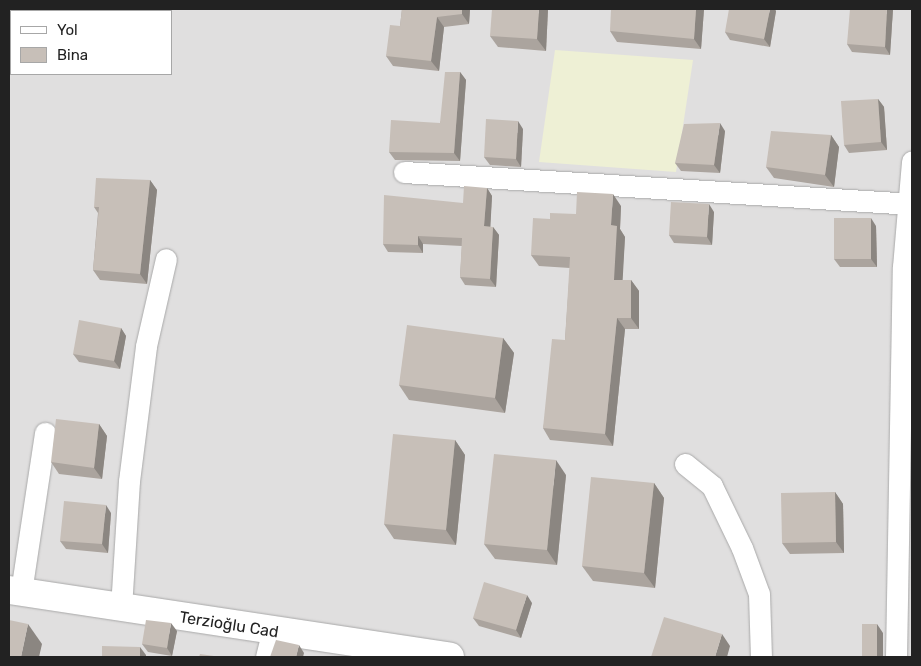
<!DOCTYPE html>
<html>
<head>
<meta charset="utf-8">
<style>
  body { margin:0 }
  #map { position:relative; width:921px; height:666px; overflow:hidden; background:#f2efe9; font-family:Rubik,sans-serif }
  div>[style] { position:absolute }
  .residential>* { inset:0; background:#e0dfdf }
  .farmland>* { inset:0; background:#eef0d5 }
  .roads { filter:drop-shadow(0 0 1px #a9a9a9) drop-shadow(0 0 1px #a9a9a9) }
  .minor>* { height:21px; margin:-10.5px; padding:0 10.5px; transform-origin:10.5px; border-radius:10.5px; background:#fff }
  .tertiary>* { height:28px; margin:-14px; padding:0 14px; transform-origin:14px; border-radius:14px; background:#fff }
  .wall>* { inset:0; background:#aba49e }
  .shaded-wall>* { inset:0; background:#8b8681 }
  .building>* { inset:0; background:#c7bfb8 }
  span { translate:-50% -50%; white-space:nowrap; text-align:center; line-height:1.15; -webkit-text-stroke:5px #fff; paint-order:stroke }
  .street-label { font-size:16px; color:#222 }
  .frame { position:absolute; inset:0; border:10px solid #222; pointer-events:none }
  .legend { position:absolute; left:10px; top:10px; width:162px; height:65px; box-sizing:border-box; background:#fff; border:1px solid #a7a7a7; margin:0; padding:6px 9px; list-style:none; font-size:15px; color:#222 }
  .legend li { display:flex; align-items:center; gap:10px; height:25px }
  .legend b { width:25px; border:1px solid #a7a7a7 }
</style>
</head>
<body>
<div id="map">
  <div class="residential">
    <i style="clip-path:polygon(evenodd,9px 9px,912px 9px,912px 657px,9px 657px,9px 9px,11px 11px,171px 11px,171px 74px,11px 74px,11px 11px)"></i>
  </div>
  <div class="farmland">
    <i style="clip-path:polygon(555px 50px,693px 60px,676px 172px,539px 162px)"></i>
  </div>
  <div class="roads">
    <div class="minor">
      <i style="left:404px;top:172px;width:509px;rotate:3.6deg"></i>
      <i style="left:685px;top:464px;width:35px;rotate:39deg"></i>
      <i style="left:712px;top:486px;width:69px;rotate:64.2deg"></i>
      <i style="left:742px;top:548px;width:49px;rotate:69.7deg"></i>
      <i style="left:759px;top:594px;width:63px;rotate:88.2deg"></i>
      <i style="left:21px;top:592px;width:161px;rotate:-81.4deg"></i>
      <i style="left:121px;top:608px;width:127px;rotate:-86.4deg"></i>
      <i style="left:129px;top:481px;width:136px;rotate:-82.8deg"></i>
      <i style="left:146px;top:346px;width:89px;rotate:-77.1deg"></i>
      <i style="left:266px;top:657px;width:25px;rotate:-76deg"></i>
      <i style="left:896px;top:657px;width:390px;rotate:-89deg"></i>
      <i style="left:903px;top:267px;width:106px;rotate:-85.1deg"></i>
    </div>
    <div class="tertiary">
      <i style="left:9px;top:590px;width:446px;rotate:8.6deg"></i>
    </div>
  </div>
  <div class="wall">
    <i style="clip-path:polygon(402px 9px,470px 9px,469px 24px,444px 27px,439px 71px,393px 66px,386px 56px,400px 26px)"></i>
    <i style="clip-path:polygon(548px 9px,546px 51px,498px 47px,490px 36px)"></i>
    <i style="clip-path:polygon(704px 9px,701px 49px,617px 42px,610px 31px)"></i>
    <i style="clip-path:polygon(893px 9px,890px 55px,852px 52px,847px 44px)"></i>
    <i style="clip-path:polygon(776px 11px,770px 47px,730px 40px,725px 32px)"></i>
    <i style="clip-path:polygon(460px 72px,466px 80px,460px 161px,395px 160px,389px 152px,440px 123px)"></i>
    <i style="clip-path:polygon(878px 99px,884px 107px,887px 150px,849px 153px,844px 145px)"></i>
    <i style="clip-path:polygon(523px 129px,521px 167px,490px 165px,484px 157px)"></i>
    <i style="clip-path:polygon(725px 131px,720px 173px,681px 171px,675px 163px)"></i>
    <i style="clip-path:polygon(831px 135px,839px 147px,834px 187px,774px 178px,766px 167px)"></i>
    <i style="clip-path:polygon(150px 180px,157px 190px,147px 284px,100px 280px,93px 270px,98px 213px,94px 207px)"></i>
    <i style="clip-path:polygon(487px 188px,492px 196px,490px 227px,493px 227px,499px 235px,496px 287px,465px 285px,460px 277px,462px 246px,423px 244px,423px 253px,388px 252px,383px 244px,463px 203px)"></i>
    <i style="clip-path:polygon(621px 206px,620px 229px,625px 237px,622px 280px,631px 280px,639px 291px,639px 329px,625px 329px,613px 446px,550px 440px,543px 428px,565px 340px,570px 268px,539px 266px,531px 255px,550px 219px)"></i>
    <i style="clip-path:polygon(714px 212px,712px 245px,674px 243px,669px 235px)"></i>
    <i style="clip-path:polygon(876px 226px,877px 267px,840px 267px,834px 259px)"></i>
    <i style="clip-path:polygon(121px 328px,126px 336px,120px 369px,79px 362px,73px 354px)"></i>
    <i style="clip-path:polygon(503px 338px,514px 353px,505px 413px,409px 400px,399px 385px)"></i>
    <i style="clip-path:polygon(99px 424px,107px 436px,102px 479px,59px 474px,51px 462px)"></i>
    <i style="clip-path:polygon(455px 440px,465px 455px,456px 545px,394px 539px,384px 524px)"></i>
    <i style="clip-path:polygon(566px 475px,557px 565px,495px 559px,484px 544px)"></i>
    <i style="clip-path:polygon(654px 483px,664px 498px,655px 588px,593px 581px,582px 566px)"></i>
    <i style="clip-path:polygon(835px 492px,843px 504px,844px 553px,790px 554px,782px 543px)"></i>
    <i style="clip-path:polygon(111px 513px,108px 553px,66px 549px,60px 541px)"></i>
    <i style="clip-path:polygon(532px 603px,521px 638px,479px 626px,473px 618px)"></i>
    <i style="clip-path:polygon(177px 631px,172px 656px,148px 652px,142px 644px)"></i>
  </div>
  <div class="shaded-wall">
    <i style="clip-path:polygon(462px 9px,470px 9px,469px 24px,462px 14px)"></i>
    <i style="clip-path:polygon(539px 9px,548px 9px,546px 51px,537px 39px)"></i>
    <i style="clip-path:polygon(696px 9px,704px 9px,701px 49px,694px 39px)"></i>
    <i style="clip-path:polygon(770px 9px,775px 9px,776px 11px,770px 47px,764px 39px)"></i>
    <i style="clip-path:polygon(887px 9px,893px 9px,890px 55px,885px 47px)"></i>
    <i style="clip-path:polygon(437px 17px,444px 27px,439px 71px,431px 61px)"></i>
    <i style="clip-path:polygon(460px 72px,466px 80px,460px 161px,454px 153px)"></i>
    <i style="clip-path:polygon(878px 99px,884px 107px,887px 150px,881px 142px)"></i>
    <i style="clip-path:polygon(518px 121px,523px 129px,521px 167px,516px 159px)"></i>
    <i style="clip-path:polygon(720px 123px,725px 131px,720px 173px,714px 165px)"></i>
    <i style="clip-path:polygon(831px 135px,839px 147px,834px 187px,825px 175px)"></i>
    <i style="clip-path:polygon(150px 180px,157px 190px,147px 284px,140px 274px)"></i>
    <i style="clip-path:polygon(487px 188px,492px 196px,490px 234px,484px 226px)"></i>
    <i style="clip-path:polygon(613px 194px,621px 206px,620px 229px,625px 237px,622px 292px,614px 280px,611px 225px)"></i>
    <i style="clip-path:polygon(709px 204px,714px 212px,712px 245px,707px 237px)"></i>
    <i style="clip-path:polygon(871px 218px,876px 226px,877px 267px,871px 259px)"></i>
    <i style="clip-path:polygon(493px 227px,499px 235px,496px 287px,490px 279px)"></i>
    <i style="clip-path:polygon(418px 236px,423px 244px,423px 253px,418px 245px)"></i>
    <i style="clip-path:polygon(631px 280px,639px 291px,639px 329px,631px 318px)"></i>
    <i style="clip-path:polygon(617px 318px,625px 329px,613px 446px,605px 434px)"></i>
    <i style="clip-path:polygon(121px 328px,126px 336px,120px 369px,114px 361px)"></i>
    <i style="clip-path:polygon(503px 338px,514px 353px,505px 413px,495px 398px)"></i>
    <i style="clip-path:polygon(99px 424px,107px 436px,102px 479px,94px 468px)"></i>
    <i style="clip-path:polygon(455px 440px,465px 455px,456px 545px,446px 530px)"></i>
    <i style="clip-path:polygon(556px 460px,566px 475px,557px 565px,547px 550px)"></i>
    <i style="clip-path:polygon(654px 483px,664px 498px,655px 588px,644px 573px)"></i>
    <i style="clip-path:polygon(835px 492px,843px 504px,844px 553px,836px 542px)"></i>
    <i style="clip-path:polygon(106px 505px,111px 513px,108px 553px,102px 544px)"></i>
    <i style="clip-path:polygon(527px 595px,532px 603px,521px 638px,516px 630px)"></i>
    <i style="clip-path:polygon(171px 623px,177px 631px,172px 656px,167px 648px)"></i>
    <i style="clip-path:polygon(28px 624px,42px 644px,39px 657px,21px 657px)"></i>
    <i style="clip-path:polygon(877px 624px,883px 633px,883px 657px,877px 657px)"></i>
    <i style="clip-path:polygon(722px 634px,730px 646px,727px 657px,715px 657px)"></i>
    <i style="clip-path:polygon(299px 645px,304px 653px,303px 657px,296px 657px)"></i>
    <i style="clip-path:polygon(140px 647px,146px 655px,146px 657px,140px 657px)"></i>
  </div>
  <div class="building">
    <i style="clip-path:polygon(402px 9px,462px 9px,462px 14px,437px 17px,431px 61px,386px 56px,390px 25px,400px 26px)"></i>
    <i style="clip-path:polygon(492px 9px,539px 9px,537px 39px,490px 36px)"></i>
    <i style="clip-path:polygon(611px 9px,696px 9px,694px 39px,610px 31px)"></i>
    <i style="clip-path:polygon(729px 9px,770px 9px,764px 39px,725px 32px)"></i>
    <i style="clip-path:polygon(850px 9px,887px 9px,885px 47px,847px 44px)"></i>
    <i style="clip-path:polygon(445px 72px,460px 72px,454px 153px,389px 152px,391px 120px,440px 123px)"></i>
    <i style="clip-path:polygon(878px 99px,881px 142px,844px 145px,841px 101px)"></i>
    <i style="clip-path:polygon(486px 119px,518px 121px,516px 159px,484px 157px)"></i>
    <i style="clip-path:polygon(720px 123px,714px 165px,675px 163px,684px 124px)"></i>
    <i style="clip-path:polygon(771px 131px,831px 135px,825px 175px,766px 167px)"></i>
    <i style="clip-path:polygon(96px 178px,150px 180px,140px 274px,93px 270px,99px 207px,94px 207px)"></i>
    <i style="clip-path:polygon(464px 186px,487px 188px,484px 226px,493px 227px,490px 279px,460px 277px,462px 238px,418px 236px,418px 245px,383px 244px,384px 195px,463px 203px)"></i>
    <i style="clip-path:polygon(577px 192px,613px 194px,611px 225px,617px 226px,614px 280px,631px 280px,631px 318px,617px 318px,605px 434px,543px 428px,552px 339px,565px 340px,570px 257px,531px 255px,533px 218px,550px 219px,550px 213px,576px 214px)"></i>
    <i style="clip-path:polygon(671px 202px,709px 204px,707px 237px,669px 235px)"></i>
    <i style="clip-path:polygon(834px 218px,871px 218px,871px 259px,834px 259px)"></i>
    <i style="clip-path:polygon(79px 320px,121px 328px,114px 361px,73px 354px)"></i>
    <i style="clip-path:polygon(407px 325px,503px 338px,495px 398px,399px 385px)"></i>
    <i style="clip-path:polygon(56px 419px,99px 424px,94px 468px,51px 462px)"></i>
    <i style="clip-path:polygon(393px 434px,455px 440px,446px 530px,384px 524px)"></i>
    <i style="clip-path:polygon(494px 454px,556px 460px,547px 550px,484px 544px)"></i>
    <i style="clip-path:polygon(591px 477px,654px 483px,644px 573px,582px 566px)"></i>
    <i style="clip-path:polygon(835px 492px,836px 542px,782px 543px,781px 493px)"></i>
    <i style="clip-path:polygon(64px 501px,106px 505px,102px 544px,60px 541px)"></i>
    <i style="clip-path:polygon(484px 582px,527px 595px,516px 630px,473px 618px)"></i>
    <i style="clip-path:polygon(664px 617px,722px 634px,715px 657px,651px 657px)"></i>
    <i style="clip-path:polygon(9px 620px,28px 624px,21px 657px,9px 657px)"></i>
    <i style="clip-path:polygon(146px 620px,171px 623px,167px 648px,142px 644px)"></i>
    <i style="clip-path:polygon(862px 624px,877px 624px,877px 657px,862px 657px)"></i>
    <i style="clip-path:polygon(276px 640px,299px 645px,296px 657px,270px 657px)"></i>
    <i style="clip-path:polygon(102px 646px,140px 647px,140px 657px,102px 657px)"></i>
    <i style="clip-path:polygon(200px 654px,221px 657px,199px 657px)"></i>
  </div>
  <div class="street-label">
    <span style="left:229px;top:625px;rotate:9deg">Terzioğlu Cad</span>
  </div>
  <div class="frame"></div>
  <ul class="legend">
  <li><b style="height:6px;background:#fff"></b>Yol</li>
  <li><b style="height:14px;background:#c7bfb8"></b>Bina</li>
  </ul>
</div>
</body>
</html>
